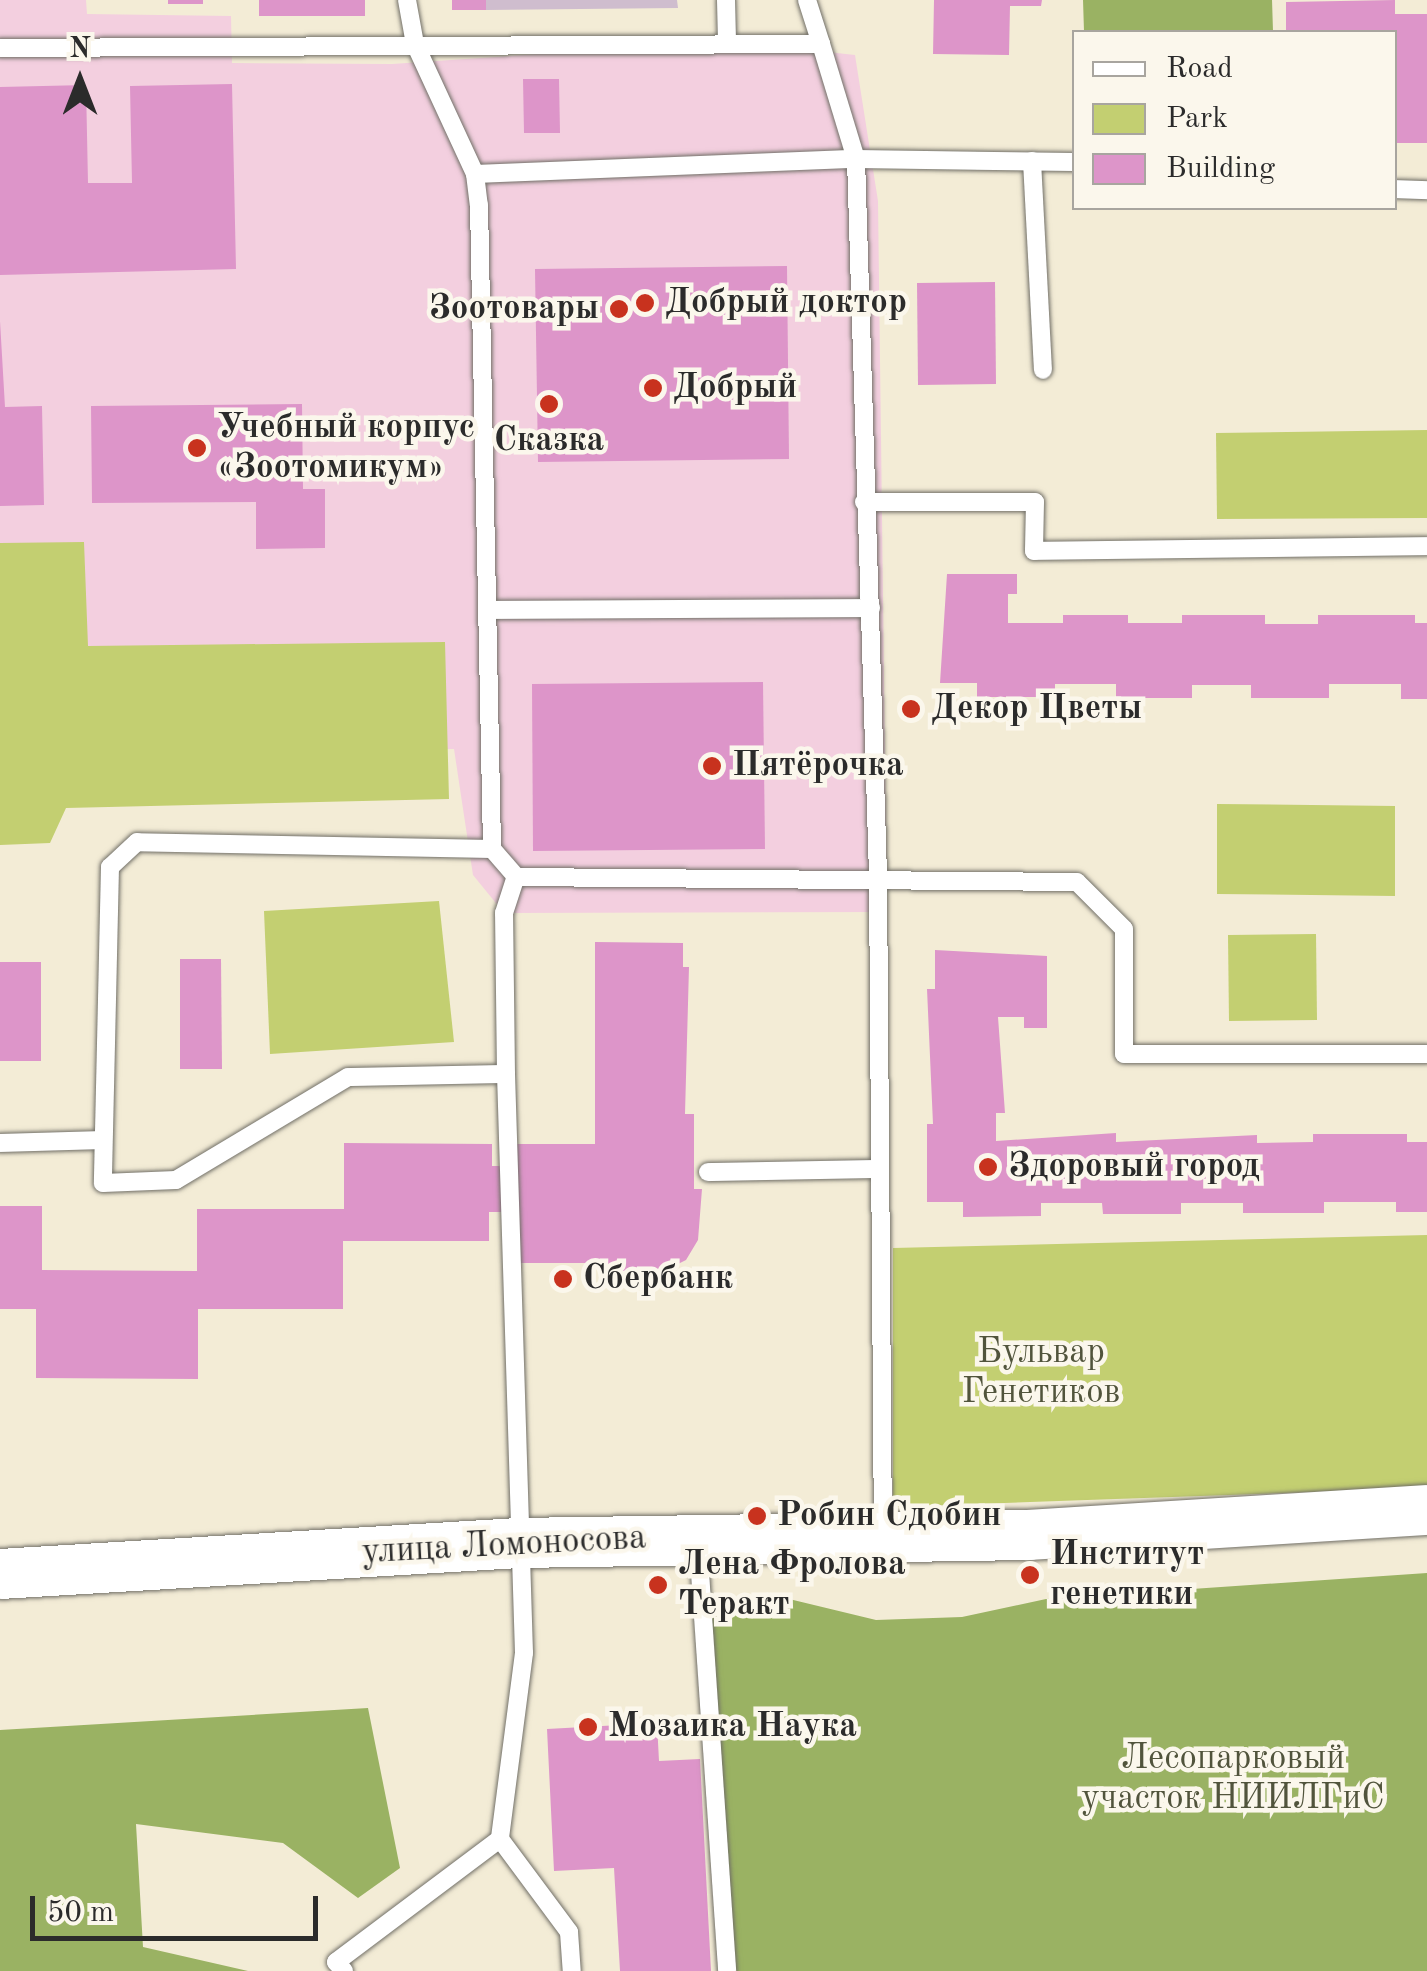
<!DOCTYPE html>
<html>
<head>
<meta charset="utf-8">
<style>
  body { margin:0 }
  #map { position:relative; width:1427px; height:1971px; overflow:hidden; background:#f3ecd6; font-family:"Old Standard TT",serif }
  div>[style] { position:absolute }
  .built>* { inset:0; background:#f3cfdf }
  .industrial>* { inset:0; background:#cfbdce }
  .green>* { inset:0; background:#c3cf71 }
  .forest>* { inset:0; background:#9ab263 }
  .building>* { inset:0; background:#dd95c9 }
  .roads { filter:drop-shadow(0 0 2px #716f67) drop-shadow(0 0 2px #716f67) }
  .lane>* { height:18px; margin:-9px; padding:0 9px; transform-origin:9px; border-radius:9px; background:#fff }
  .secondary>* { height:50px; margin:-25px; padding:0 25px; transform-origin:25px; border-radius:25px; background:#fff }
  .dots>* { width:28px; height:28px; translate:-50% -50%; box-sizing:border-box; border:5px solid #fbf7ec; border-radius:50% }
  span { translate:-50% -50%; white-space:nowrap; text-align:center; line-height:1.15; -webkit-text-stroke:9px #fbf7ec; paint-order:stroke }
  .poi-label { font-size:35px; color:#2b2b2b; font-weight:700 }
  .left { translate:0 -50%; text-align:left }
  .right { translate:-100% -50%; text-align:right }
  .park-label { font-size:35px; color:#51543c }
  .street-label { font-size:35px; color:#2b2b2b }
  .legend { position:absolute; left:1072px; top:30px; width:325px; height:180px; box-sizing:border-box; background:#fbf7ec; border:2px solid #a8a59f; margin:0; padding:12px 18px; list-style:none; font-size:30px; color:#2b2b2b }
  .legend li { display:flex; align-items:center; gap:20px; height:50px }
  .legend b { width:50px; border:2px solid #a8a59f }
  .north { position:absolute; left:30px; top:30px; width:100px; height:100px; -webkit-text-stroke:8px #fbf7ec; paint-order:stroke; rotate:0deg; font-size:28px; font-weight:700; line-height:40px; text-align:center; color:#2b2b2b }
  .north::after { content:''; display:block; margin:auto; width:35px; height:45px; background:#2b2b2b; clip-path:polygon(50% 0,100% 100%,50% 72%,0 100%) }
  .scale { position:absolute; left:30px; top:1896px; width:288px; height:45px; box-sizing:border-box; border:5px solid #2b2b2b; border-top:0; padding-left:12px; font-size:30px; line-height:35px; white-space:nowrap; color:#2b2b2b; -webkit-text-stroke:8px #fbf7ec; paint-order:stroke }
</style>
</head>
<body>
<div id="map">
  <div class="built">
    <i style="clip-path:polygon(0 0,86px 0,87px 14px,231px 16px,232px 63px,392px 64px,727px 41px,855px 55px,878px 201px,887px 912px,504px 913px,473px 875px,454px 749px,0 756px)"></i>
  </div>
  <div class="industrial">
    <i style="clip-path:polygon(486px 0,677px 0,678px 8px,486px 10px)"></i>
  </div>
  <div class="green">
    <i style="clip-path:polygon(1427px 430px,1427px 518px,1217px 519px,1216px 433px)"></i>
    <i style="clip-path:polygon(84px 542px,88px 646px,445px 642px,449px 799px,66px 808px,50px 843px,0 845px,0 543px)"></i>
    <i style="clip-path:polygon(1217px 804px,1395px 806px,1395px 896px,1217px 894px)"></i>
    <i style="clip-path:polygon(439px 901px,454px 1042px,270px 1054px,264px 911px)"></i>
    <i style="clip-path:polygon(1316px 934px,1317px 1020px,1229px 1021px,1228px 935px)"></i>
    <i style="clip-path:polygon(1427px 1235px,1427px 1488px,893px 1507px,893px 1248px)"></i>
  </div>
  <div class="forest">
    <i style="clip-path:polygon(1083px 0,1272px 0,1273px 32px,1084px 32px)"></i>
    <i style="clip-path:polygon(1427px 1573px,1427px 1971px,718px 1971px,701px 1596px,785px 1598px,876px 1620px,962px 1617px,1046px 1599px)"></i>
    <i style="clip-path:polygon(368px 1708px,400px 1868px,358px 1898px,283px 1843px,136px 1824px,143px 1947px,248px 1971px,0 1971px,0 1730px)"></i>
  </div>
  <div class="building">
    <i style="clip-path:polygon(168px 0,203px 0,203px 4px,168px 4px)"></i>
    <i style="clip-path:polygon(259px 0,365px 0,365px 16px,259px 16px)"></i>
    <i style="clip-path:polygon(452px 0,486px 0,486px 10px,452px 10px)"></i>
    <i style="clip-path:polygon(934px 0,1042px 0,1041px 6px,1010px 6px,1009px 55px,933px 54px)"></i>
    <i style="clip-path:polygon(1395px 0,1395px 14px,1427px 14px,1427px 143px,1394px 143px,1394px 32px,1286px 32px,1286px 2px)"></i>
    <i style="clip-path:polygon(523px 79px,559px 79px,560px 133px,524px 133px)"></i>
    <i style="clip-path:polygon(232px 84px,236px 269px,0 275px,0 87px,86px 85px,88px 183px,132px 183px,130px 86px)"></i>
    <i style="clip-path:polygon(787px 266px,789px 459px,538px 462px,535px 269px)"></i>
    <i style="clip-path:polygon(995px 282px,996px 384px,918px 385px,917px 283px)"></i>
    <i style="clip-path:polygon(0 321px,5px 407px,42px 406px,44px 505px,0 506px)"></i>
    <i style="clip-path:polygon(302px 404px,303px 489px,325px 489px,325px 548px,256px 549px,256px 502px,92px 503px,91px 406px)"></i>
    <i style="clip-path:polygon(947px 574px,1017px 574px,1017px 594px,1008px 594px,1008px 623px,1063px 623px,1063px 615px,1128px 615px,1128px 623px,1182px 623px,1182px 615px,1265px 615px,1265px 624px,1318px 624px,1318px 615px,1415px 615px,1415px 623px,1427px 623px,1427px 699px,1401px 699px,1401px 684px,1329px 684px,1329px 698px,1251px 698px,1251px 685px,1192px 685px,1192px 698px,1116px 698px,1116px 684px,1055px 684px,1055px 697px,977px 697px,977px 683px,940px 683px)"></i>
    <i style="clip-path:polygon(763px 682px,765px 849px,533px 851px,532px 684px)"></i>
    <i style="clip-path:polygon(595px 942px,683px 943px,683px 967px,689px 967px,685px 1114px,694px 1114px,694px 1189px,702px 1189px,698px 1240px,686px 1260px,648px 1279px,607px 1279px,607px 1263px,512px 1263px,512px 1212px,489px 1212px,489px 1241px,343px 1241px,343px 1309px,198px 1309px,198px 1379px,36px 1378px,36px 1309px,0 1309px,0 1206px,42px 1206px,42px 1270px,197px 1271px,197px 1209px,344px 1209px,344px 1143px,492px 1144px,492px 1166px,516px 1166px,517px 1144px,595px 1144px)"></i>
    <i style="clip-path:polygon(935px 950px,1047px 956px,1047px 1028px,1024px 1028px,1024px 1017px,998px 1017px,1005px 1113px,996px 1113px,996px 1141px,1116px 1133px,1116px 1142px,1257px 1135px,1257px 1143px,1313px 1142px,1313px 1134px,1407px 1134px,1407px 1142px,1427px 1142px,1427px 1212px,1396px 1212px,1396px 1202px,1324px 1202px,1324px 1213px,1243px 1213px,1243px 1203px,1181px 1203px,1181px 1214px,1103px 1214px,1102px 1203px,1041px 1203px,1041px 1216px,963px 1217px,963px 1202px,927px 1202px,927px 1124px,933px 1124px,927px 989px,935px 989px)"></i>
    <i style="clip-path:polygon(180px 959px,221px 959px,222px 1069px,180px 1069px)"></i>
    <i style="clip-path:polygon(0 962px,41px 962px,41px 1061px,0 1061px)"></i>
    <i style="clip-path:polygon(657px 1723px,659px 1761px,700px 1759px,711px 1971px,620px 1971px,614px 1868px,554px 1871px,547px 1729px)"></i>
  </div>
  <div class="roads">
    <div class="lane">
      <i style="left:407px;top:0;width:45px;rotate:79.7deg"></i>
      <i style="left:415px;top:44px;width:143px;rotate:65.2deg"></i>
      <i style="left:475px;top:174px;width:31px;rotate:83deg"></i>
      <i style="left:479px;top:205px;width:644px;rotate:88.84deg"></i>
      <i style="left:492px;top:849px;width:37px;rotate:49deg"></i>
      <i style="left:516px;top:877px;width:561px;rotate:0.51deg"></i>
      <i style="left:1077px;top:882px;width:66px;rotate:45deg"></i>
      <i style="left:1124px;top:929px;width:125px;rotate:90deg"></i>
      <i style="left:1124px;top:1054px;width:303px"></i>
      <i style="left:726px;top:0;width:41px;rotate:88.6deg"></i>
      <i style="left:807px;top:0;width:46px;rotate:72.3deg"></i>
      <i style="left:0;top:48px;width:821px;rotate:-0.28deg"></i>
      <i style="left:821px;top:44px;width:120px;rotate:73.1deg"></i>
      <i style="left:856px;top:159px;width:718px;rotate:88.24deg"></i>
      <i style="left:878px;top:877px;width:659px;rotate:89.57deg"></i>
      <i style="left:1032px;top:161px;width:209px;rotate:87deg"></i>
      <i style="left:475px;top:174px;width:381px;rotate:-2.3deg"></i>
      <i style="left:856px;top:159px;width:218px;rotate:0.8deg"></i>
      <i style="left:1394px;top:189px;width:33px;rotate:2deg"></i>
      <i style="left:864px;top:502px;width:171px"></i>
      <i style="left:1035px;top:502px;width:49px;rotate:91.2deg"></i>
      <i style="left:1034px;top:551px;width:393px;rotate:-0.7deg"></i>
      <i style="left:487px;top:610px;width:384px;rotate:-0.3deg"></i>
      <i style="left:492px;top:849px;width:355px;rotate:-178.9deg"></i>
      <i style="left:137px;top:842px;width:37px;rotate:137deg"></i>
      <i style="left:110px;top:867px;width:316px;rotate:91.3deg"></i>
      <i style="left:103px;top:1183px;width:73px;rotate:-2.4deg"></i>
      <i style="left:176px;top:1180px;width:200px;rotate:-30.9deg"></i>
      <i style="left:348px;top:1077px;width:158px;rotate:-1.1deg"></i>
      <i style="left:506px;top:1074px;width:161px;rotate:-90.7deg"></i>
      <i style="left:504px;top:913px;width:38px;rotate:-72deg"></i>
      <i style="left:506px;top:1074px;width:579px;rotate:88.22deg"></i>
      <i style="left:524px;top:1653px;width:188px;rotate:97.4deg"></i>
      <i style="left:500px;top:1839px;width:116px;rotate:53.4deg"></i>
      <i style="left:569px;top:1932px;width:39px;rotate:86deg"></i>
      <i style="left:0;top:1143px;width:103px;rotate:-1.7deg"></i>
      <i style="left:708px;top:1172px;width:171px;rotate:-1deg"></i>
      <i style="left:698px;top:1543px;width:429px;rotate:86.1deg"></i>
      <i style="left:344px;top:1971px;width:12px;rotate:-132deg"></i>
      <i style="left:336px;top:1962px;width:205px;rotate:-36.9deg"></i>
    </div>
    <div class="secondary">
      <i style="left:0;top:1574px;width:519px;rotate:-3.42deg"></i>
      <i style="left:518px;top:1543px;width:511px;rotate:-0.9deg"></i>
      <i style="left:1029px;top:1535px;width:399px;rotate:-3.6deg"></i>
    </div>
  </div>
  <div class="dots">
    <i style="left:645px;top:303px;background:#c8321e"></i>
    <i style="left:619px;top:309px;background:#c8321e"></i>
    <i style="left:653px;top:388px;background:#c8321e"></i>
    <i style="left:549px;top:404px;background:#c8321e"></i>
    <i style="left:197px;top:448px;background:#c8321e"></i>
    <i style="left:911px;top:709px;background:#c8321e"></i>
    <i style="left:712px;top:766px;background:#c8321e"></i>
    <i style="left:988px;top:1167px;background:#c8321e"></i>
    <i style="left:563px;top:1279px;background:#c8321e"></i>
    <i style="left:757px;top:1516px;background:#c8321e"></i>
    <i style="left:1030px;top:1575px;background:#c8321e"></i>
    <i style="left:658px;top:1585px;background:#c8321e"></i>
    <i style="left:588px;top:1727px;background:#c8321e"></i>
  </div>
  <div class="poi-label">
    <span class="left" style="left:665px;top:303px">Добрый доктор</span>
    <span class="right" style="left:599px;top:309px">Зоотовары</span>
    <span class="left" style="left:673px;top:388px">Добрый</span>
    <span class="left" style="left:217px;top:448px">Учебный корпус<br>«Зоотомикум»</span>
    <span style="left:549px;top:441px">Сказка</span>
    <span class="left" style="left:931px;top:709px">Декор Цветы</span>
    <span class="left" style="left:732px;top:766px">Пятёрочка</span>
    <span class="left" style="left:1008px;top:1167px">Здоровый город</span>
    <span class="left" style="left:583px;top:1279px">Сбербанк</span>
    <span class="left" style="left:777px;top:1516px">Робин Сдобин</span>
    <span class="left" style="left:1050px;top:1575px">Институт<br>генетики</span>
    <span class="left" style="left:678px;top:1585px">Лена Фролова<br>Теракт</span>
    <span class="left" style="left:608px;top:1727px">Мозаика Наука</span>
  </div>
  <div class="park-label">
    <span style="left:1041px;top:1373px">Бульвар<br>Генетиков</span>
    <span style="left:1233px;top:1779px">Лесопарковый<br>участок НИИЛГиС</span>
  </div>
  <div class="street-label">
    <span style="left:504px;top:1546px;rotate:-3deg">улица Ломоносова</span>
  </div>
  <ul class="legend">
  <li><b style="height:12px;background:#fff"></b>Road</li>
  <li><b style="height:28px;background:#c3cf71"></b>Park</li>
  <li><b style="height:28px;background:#dd95c9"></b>Building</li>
  </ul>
  <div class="north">N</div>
  <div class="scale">50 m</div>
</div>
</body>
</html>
